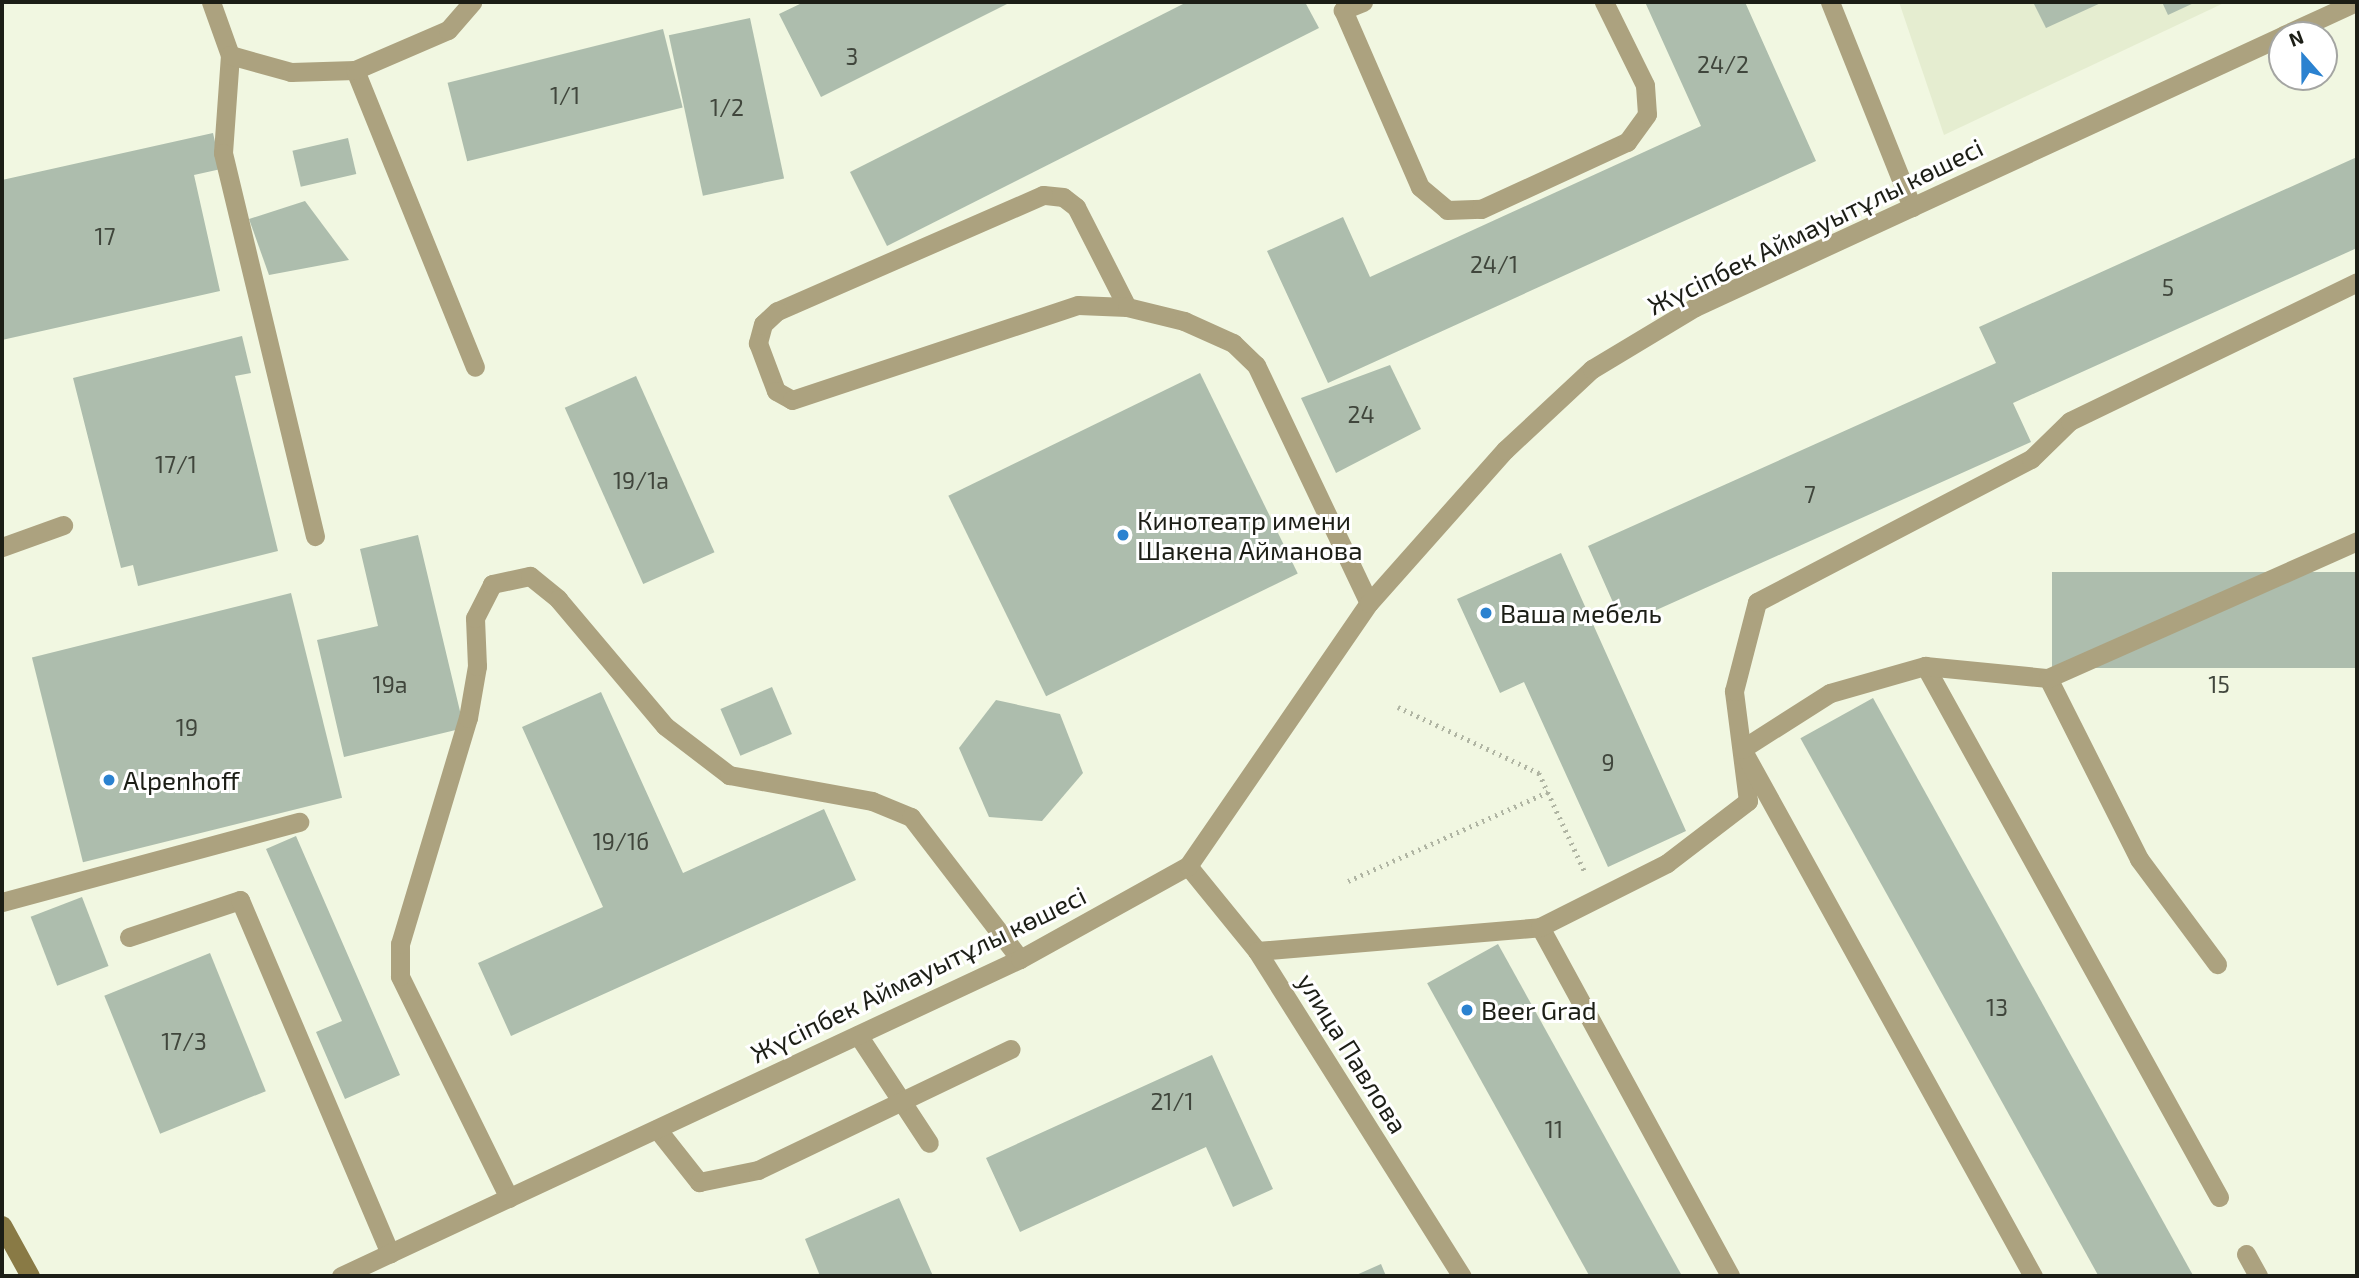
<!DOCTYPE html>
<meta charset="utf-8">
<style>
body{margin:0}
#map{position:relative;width:2359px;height:1278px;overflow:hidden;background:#f1f7e1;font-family:"Exo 2",sans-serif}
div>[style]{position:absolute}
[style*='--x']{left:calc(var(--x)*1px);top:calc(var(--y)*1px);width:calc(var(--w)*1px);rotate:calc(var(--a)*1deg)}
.built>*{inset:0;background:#e5edd0}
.building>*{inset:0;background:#adbdad;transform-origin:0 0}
.path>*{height:4.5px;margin-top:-2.25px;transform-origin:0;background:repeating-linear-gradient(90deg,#b0b5a3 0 2px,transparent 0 7px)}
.service>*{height:19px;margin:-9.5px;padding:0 9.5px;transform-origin:9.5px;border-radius:9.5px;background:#aca27f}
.minor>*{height:19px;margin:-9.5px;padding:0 9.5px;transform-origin:9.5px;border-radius:9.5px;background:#aca27f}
.tertiary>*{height:19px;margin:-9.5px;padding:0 9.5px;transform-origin:9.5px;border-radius:9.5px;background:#aca27f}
.secondary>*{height:19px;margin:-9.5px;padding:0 9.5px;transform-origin:9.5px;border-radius:9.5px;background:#897a45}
.dots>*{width:19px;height:19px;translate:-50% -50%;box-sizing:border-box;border:4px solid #fff;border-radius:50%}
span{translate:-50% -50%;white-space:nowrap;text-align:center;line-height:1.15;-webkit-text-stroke:6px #fff;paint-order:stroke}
.number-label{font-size:23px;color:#40463c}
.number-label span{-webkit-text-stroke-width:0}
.street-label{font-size:26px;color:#1c1e16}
.poi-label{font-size:26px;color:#1c1e16}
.left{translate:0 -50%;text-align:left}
.frame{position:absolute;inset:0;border:4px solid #1c1e16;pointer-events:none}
.north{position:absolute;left:2268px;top:21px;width:70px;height:70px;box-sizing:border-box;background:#fff;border:2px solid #a4a5a2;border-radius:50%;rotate:339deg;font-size:19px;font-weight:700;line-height:28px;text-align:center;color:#1c1e16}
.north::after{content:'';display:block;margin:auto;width:24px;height:32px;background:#2b82d0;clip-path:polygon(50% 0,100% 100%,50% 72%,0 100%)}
</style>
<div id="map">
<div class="built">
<div style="clip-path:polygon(1899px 2px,2226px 2px,1944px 135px)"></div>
</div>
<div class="building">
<div style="clip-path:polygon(804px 2px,841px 3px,1011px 2px,821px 97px,779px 14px)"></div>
<div style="clip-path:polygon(1187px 2px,1305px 2px,1319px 28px,887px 246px,850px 172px)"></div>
<div style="clip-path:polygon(1645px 2px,1745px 2px,1816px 161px,1328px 383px,1267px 251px,1343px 217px,1370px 277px,1701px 126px)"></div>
<div style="clip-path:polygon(2033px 2px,2103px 2px,2046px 28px)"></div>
<div style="clip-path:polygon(2162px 2px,2196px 2px,2168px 15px)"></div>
<div style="left:750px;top:18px;width:164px;height:83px;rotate:78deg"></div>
<div style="left:663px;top:29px;width:81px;height:222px;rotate:76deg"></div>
<div style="clip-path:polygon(213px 133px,221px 169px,194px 175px,220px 291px,2px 340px,2px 180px)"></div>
<div style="left:348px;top:138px;width:37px;height:57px;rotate:77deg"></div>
<div style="clip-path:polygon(2357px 157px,2357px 248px,2013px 403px,2031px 442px,1623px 625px,1588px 546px,1996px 363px,1979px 327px)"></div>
<div style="clip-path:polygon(305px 201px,349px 260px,269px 275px,249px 219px)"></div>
<div style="clip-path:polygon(242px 336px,251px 373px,235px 376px,278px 551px,138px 586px,133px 565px,121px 568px,73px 378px)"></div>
<div style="clip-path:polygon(1390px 365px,1421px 429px,1336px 473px,1301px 398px)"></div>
<div style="left:1200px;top:373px;width:223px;height:280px;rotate:64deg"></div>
<div style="left:636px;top:376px;width:193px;height:78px;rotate:66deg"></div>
<div style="clip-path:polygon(418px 535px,464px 728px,344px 757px,317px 640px,378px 626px,360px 549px)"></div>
<div style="clip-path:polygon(1561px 553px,1686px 831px,1608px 867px,1524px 682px,1500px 693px,1457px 599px)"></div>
<div style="left:2357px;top:572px;width:96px;height:305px;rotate:90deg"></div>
<div style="left:291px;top:593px;width:211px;height:267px;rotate:76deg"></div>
<div style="left:772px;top:687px;width:51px;height:56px;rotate:67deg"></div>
<div style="clip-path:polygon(601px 692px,683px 873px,824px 809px,856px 880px,511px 1036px,478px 963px,603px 907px,522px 727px)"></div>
<div style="left:1873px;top:698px;width:661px;height:83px;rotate:61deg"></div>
<div style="clip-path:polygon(996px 700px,1060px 714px,1083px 773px,1042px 821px,989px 817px,959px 748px)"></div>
<div style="clip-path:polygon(296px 836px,400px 1075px,345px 1099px,316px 1032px,342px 1021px,266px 849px)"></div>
<div style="left:82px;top:897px;width:74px;height:55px;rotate:69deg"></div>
<div style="left:1498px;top:944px;width:380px;height:81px;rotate:61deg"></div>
<div style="left:210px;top:953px;width:149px;height:114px;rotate:68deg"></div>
<div style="clip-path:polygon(1212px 1055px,1273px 1189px,1233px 1207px,1206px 1147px,1020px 1232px,986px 1158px)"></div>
<div style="clip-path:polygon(899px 1198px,933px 1276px,820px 1276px,805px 1239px)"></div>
<div style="clip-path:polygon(1381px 1264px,1386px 1276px,1354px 1276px)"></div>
</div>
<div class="path">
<div style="--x:1398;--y:707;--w:156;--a:25.1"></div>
<div style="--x:1539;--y:773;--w:109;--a:65.1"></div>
<div style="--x:1348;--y:881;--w:219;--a:-24"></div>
</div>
<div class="service">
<div style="--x:211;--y:2;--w:56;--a:70.3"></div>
<div style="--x:230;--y:55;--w:98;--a:94.1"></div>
<div style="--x:223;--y:153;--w:394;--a:76.5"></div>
<div style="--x:1363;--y:2;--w:22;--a:158"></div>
<div style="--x:1343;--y:10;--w:193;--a:66.5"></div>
<div style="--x:1420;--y:187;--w:35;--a:40"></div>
<div style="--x:1447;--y:210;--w:34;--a:-2"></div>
<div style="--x:1481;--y:209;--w:161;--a:-24.7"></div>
<div style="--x:1627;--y:142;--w:34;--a:-54"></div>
<div style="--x:1647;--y:114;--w:29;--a:-94"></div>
<div style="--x:1645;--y:85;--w:93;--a:-116.3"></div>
<div style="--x:230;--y:55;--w:63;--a:15.6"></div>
<div style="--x:291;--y:72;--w:64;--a:-1.8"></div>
<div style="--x:355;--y:70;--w:320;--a:68"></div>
<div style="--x:355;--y:70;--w:101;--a:-23.3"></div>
<div style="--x:448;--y:30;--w:37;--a:-49"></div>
<div style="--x:1127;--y:307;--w:112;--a:-117"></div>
<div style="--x:1076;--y:207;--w:16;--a:-142"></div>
<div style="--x:1063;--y:197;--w:20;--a:-174"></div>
<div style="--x:1043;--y:195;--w:290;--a:156.4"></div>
<div style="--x:777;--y:311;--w:19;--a:137"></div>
<div style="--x:763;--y:324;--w:20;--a:105"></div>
<div style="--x:758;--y:343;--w:51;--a:69.4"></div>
<div style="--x:776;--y:391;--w:18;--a:29"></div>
<div style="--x:792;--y:400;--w:301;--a:-18.4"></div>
<div style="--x:1078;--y:305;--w:49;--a:2.3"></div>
<div style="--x:1127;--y:307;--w:59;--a:13.8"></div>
<div style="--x:1184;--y:321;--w:54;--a:24.2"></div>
<div style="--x:1233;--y:343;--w:32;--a:44"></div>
<div style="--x:1256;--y:365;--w:263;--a:64.6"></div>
<div style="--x:2;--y:547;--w:65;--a:-19.8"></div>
<div style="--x:1925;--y:666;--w:607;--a:61.03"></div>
<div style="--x:2048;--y:678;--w:203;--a:63.3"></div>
<div style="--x:2139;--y:859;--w:131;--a:53.4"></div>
<div style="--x:2;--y:902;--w:308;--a:-15.1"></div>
<div style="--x:1540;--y:927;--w:397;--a:61.4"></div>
<div style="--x:129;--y:937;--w:117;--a:-18.4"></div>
<div style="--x:240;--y:900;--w:384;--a:67"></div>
<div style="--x:1257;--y:951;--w:284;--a:-4.8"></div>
<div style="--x:1540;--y:927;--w:142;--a:-26.7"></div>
<div style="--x:1667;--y:863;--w:102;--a:-37.4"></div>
<div style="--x:1748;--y:801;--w:111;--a:-97.3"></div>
<div style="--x:1734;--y:691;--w:92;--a:-75.5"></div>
<div style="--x:1757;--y:602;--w:309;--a:-27.6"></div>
<div style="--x:2031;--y:459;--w:54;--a:-44.3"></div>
<div style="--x:2070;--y:421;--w:319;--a:-25.8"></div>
<div style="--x:858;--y:1035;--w:129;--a:56.7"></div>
<div style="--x:657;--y:1129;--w:68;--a:51.6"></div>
<div style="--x:699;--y:1182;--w:60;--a:-11.5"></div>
<div style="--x:758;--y:1170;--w:280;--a:-25.6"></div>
<div style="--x:509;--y:1198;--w:247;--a:-116.2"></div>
<div style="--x:400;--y:976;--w:32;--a:-90"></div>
<div style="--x:400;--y:944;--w:236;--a:-73.3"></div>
<div style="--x:468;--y:718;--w:53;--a:-80.2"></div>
<div style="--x:477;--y:666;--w:48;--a:-92.4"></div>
<div style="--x:475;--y:618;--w:38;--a:-63"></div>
<div style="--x:492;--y:584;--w:39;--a:-12"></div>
<div style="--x:530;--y:576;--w:36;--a:39"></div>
<div style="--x:558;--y:599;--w:166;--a:49.9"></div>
<div style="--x:665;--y:726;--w:81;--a:37.4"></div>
<div style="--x:729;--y:775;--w:145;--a:10.3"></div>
<div style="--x:872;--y:801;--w:42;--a:22.3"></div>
<div style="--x:911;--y:817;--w:179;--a:52.5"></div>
<div style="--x:2246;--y:1254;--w:25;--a:61"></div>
<div style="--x:2033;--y:1276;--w:602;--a:-118.91"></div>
<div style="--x:1742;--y:749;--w:104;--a:-32.5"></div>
<div style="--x:1830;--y:693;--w:99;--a:-15.9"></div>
<div style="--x:1925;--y:666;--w:124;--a:5.6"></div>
<div style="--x:2048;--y:678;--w:338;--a:-23.9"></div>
</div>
<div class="minor">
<div style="--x:1830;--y:2;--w:221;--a:68.2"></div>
</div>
<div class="tertiary">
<div style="--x:2284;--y:35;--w:79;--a:-24.6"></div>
<div style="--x:1188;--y:866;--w:109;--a:50.9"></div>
<div style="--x:1257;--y:951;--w:384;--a:57.8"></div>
<div style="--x:341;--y:1276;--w:749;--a:-25.03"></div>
<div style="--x:1020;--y:959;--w:192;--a:-29"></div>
<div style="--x:1188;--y:866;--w:319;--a:-55.5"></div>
<div style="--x:1369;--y:603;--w:205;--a:-48.4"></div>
<div style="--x:1505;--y:450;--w:119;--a:-43"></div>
<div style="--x:1592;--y:369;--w:120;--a:-31"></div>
<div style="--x:1695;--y:307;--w:647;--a:-24.78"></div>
</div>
<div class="secondary">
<div style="--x:2;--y:1225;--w:58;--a:61.2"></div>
</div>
<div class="dots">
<div style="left:1123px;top:535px;background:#2b82d0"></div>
<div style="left:1486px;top:613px;background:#2b82d0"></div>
<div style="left:109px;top:780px;background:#2b82d0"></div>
<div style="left:1467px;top:1010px;background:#2b82d0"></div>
</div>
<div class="number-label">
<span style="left:852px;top:56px">3</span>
<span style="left:1723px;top:64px">24/2</span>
<span style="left:565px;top:95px">1/1</span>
<span style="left:727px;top:107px">1/2</span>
<span style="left:105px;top:236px">17</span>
<span style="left:1494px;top:264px">24/1</span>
<span style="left:2168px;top:287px">5</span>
<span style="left:1361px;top:414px">24</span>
<span style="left:176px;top:464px">17/1</span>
<span style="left:641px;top:480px">19/1а</span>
<span style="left:1810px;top:494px">7</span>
<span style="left:390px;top:684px">19а</span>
<span style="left:2219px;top:684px">15</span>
<span style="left:187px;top:727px">19</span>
<span style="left:1608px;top:762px">9</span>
<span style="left:621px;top:841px">19/1б</span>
<span style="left:1997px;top:1007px">13</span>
<span style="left:184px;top:1041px">17/3</span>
<span style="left:1172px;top:1101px">21/1</span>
<span style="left:1554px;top:1129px">11</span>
</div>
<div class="street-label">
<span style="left:1815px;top:226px;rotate:-26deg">Жүсіпбек Аймауытұлы көшесі</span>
<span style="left:918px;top:974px;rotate:-26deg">Жүсіпбек Аймауытұлы көшесі</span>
<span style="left:1353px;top:1053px;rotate:58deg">улица Павлова</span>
</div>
<div class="poi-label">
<span class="left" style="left:1137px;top:535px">Кинотеатр имени<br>Шакена Айманова</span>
<span class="left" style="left:1500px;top:613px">Ваша мебель</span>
<span class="left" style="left:123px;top:780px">Alpenhoff</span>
<span class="left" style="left:1481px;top:1010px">Beer Grad</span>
</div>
<div class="frame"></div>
<div class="north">N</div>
</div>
